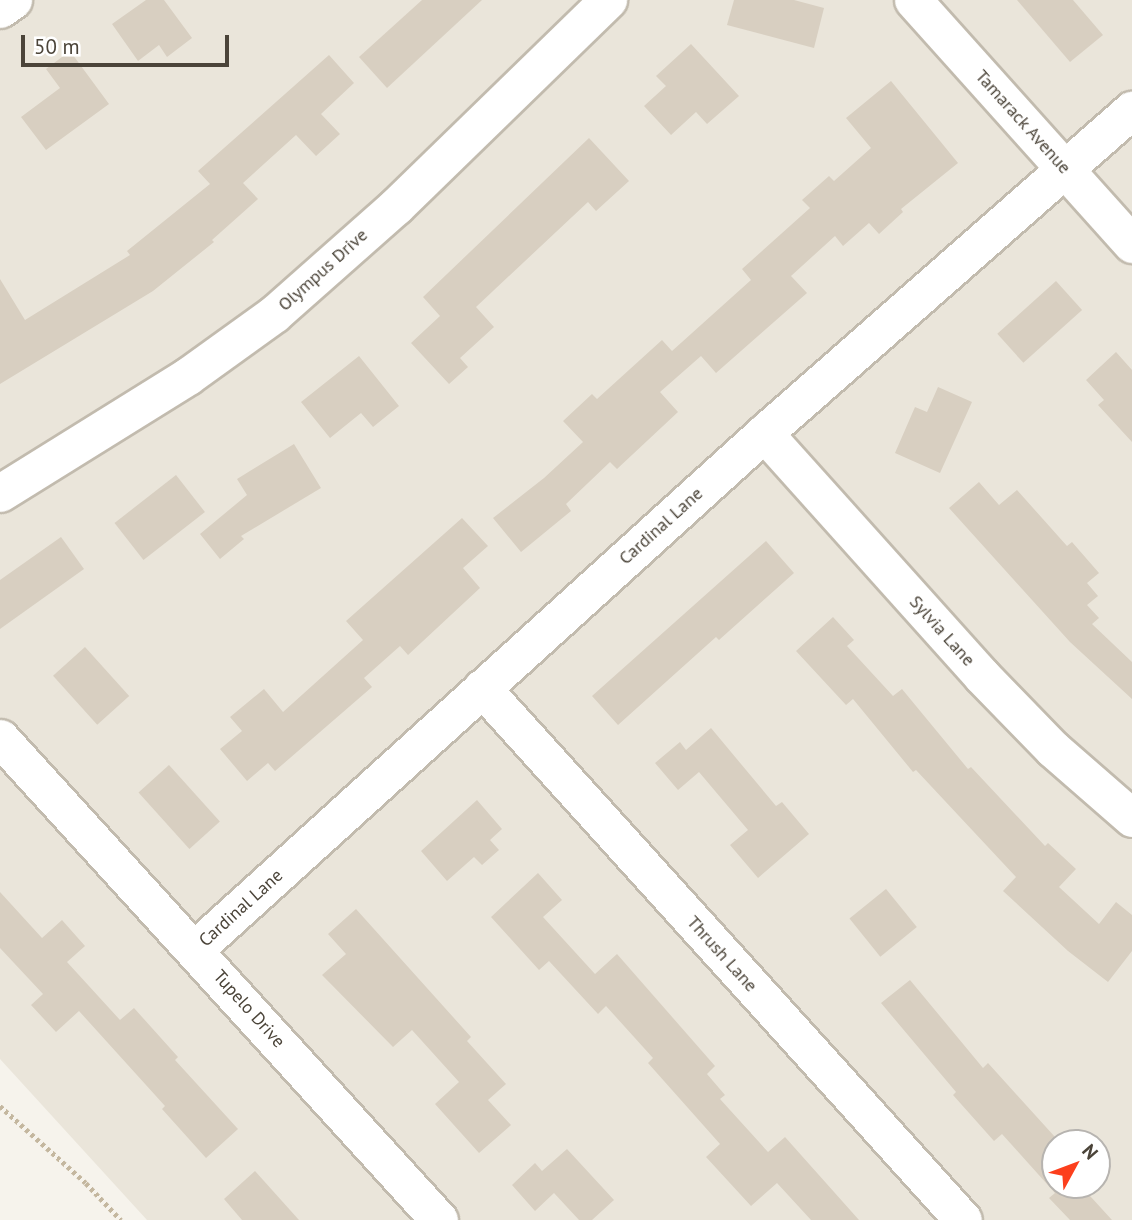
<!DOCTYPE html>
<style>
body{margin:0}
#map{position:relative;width:1132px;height:1220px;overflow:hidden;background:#f6f3ec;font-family:"PT Sans",sans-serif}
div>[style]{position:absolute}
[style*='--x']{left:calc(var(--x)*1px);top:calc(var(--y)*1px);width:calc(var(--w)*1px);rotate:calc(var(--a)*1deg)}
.residential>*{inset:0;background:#eae5da}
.building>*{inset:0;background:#d8cfc1;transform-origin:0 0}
.path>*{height:4.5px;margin-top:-2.25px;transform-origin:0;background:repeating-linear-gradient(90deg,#c4b79f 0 3.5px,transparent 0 7px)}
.roads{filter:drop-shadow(2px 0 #c2bbae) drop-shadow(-2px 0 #c2bbae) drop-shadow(0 2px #c2bbae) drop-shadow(0 -2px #c2bbae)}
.minor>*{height:37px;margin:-18.5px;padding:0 18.5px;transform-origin:18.5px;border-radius:18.5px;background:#fff}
span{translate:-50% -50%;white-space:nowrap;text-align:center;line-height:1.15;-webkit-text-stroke:5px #fff;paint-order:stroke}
.street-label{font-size:18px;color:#4b4439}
.north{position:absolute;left:1041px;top:1129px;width:70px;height:70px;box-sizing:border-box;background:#fff;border:2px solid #b7b4b0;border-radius:50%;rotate:49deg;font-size:19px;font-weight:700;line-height:28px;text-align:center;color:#4b4439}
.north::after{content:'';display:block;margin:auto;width:24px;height:32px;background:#fc3f1d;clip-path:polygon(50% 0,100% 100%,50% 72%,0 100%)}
.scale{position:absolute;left:21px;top:35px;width:208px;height:32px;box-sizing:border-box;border:4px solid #4b4439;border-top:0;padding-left:9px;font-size:21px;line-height:24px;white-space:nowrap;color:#4b4439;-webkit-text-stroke:5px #fff;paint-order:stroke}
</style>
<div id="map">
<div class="residential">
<div style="clip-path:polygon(evenodd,0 0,1132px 0,1132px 1220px,147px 1220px,0 1059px,0 0,1055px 1143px,1097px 1143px,1097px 1185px,1055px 1185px,1055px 1143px)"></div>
</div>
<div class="building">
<div style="clip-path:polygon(146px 0,164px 0,192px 38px,167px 57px,159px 45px,138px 61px,112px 24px)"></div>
<div style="clip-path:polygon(422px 0,482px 0,387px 88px,359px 57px)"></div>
<div style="clip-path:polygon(734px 0,794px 0,824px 8px,814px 48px,727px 25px)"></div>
<div style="clip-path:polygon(1017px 0,1073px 0,1103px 35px,1070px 62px)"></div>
<div style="clip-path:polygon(691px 44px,739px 96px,707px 124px,696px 112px,671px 135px,644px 106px,666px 86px,656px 76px)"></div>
<div style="clip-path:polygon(70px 51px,109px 104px,46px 150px,21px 117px,60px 88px,46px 69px)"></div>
<div style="clip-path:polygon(329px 55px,354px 83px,321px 114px,340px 134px,316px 156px,296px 135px,243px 183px,258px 199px,212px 240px,214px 242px,153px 291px,0 384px,0 279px,25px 320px,130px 255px,127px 251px,210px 184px,198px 171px)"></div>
<div style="clip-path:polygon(891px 81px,958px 163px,901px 209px,903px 212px,879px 234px,869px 223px,843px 246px,835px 236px,791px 276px,807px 293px,716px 373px,701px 356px,660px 392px,678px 412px,617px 469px,610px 462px,566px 504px,571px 511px,521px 552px,493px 518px,544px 478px,583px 442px,563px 421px,592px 394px,597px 399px,662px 340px,672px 351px,751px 280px,742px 269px,810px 208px,802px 200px,829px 176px,834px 181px,871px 148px,846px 118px)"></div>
<div style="clip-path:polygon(589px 138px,629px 181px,596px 211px,588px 202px,476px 307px,494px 327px,460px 358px,468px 367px,449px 384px,411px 343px,440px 316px,423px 297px)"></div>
<div style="left:1056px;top:281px;width:39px;height:79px;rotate:48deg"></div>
<div style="clip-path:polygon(1116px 352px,1132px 370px,1132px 442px,1098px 405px,1104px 400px,1086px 380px)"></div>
<div style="clip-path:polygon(359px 356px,399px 406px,373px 427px,361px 413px,330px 438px,301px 402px)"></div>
<div style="clip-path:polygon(938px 387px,972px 402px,940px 473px,895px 453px,915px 407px,927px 412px)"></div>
<div style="clip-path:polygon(294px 444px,321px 488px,241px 536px,244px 539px,220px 559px,200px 534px,247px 495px,237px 479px)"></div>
<div style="left:176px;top:475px;width:47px;height:78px;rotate:52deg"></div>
<div style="clip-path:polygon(979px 482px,999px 505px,1017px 490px,1067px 546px,1072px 542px,1099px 573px,1087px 583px,1098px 596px,1087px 605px,1099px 618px,1092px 624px,1132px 662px,1132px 699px,1070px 642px,949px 508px)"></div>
<div style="clip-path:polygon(462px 518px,488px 546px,463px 568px,480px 588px,408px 655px,400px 646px,364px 678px,372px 687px,275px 771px,268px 763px,247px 781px,220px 749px,242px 731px,230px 717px,264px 689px,283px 712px,363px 640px,346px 621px)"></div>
<div style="clip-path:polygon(61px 537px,84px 569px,0 629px,0 580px)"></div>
<div style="clip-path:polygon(766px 541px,794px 573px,719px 640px,716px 637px,618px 725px,592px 696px)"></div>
<div style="clip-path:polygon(833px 617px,854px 640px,847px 646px,893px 696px,902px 689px,968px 769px,971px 767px,1045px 846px,1048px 843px,1076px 869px,1059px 887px,1099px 924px,1116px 902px,1132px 915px,1132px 951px,1108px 982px,1068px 951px,1003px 891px,1016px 877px,916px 770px,913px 772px,853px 699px,846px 705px,796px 651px)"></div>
<div style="left:85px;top:647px;width:66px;height:43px;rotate:48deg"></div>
<div style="clip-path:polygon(711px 728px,776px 806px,782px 802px,809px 834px,758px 878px,730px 845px,748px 830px,699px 772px,678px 790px,655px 763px,680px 742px,686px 750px)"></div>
<div style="left:169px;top:765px;width:76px;height:41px;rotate:48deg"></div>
<div style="clip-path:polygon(477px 800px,502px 829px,490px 840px,499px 850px,482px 865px,474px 857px,447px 881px,421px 851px)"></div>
<div style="clip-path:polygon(538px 873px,562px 900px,543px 917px,595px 974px,617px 954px,715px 1066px,707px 1074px,725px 1095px,720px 1099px,768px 1152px,785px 1137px,859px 1220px,811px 1220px,777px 1183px,751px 1206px,706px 1157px,720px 1144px,648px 1063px,653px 1058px,606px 1006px,598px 1014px,549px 961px,539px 970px,491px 917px)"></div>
<div style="left:886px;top:889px;width:49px;height:47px;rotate:51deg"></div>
<div style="clip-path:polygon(0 892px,42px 938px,62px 920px,85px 946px,67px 962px,120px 1020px,134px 1008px,178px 1057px,175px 1060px,238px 1129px,206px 1158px,162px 1109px,165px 1106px,79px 1011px,56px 1032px,31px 1005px,43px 994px,0 948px)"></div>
<div style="clip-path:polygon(356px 909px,471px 1037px,467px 1041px,506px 1084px,488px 1100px,511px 1125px,479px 1153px,435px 1104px,459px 1082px,412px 1030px,393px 1047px,322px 975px,346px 954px,328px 934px)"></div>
<div style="clip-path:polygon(910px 980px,983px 1068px,988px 1063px,1055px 1137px,1055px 1192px,1063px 1185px,1080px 1185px,1112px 1220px,1070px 1220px,1049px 1198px,1055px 1193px,1002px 1134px,994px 1141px,953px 1095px,956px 1092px,881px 1003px)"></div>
<div style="clip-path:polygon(567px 1149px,614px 1200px,592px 1220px,579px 1220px,554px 1193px,535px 1211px,512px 1185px,535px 1163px,542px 1171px)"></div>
<div style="clip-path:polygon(255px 1171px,299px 1220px,242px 1220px,224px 1199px)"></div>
</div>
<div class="path">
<div style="--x:0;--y:1106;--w:115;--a:41.8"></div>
<div style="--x:86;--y:1183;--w:51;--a:46.6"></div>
</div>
<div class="roads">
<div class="minor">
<div style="--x:913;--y:0;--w:328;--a:48.1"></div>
<div style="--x:0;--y:9;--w:16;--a:-35"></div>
<div style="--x:764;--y:433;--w:325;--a:48.1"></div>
<div style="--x:981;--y:675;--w:103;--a:45.8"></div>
<div style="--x:1053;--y:749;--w:105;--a:41.1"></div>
<div style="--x:0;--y:493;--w:221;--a:-31.9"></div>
<div style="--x:188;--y:376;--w:106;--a:-35.8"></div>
<div style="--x:274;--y:314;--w:163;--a:-41.5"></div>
<div style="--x:396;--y:206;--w:296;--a:-44.2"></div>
<div style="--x:482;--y:688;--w:717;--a:47.88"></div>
<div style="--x:0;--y:738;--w:652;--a:47.67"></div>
<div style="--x:195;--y:949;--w:768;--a:-42.2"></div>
<div style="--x:764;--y:433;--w:490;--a:-41.3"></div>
</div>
</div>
<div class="street-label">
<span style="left:1023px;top:122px;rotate:48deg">Tamarack Avenue</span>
<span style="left:323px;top:270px;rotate:-42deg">Olympus Drive</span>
<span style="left:661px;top:526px;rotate:-42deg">Cardinal Lane</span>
<span style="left:942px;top:631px;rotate:48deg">Sylvia Lane</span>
<span style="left:241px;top:908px;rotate:-42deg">Cardinal Lane</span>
<span style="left:722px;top:954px;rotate:48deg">Thrush Lane</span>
<span style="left:249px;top:1009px;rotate:48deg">Tupelo Drive</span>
</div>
<div class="north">N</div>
<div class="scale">50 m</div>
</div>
